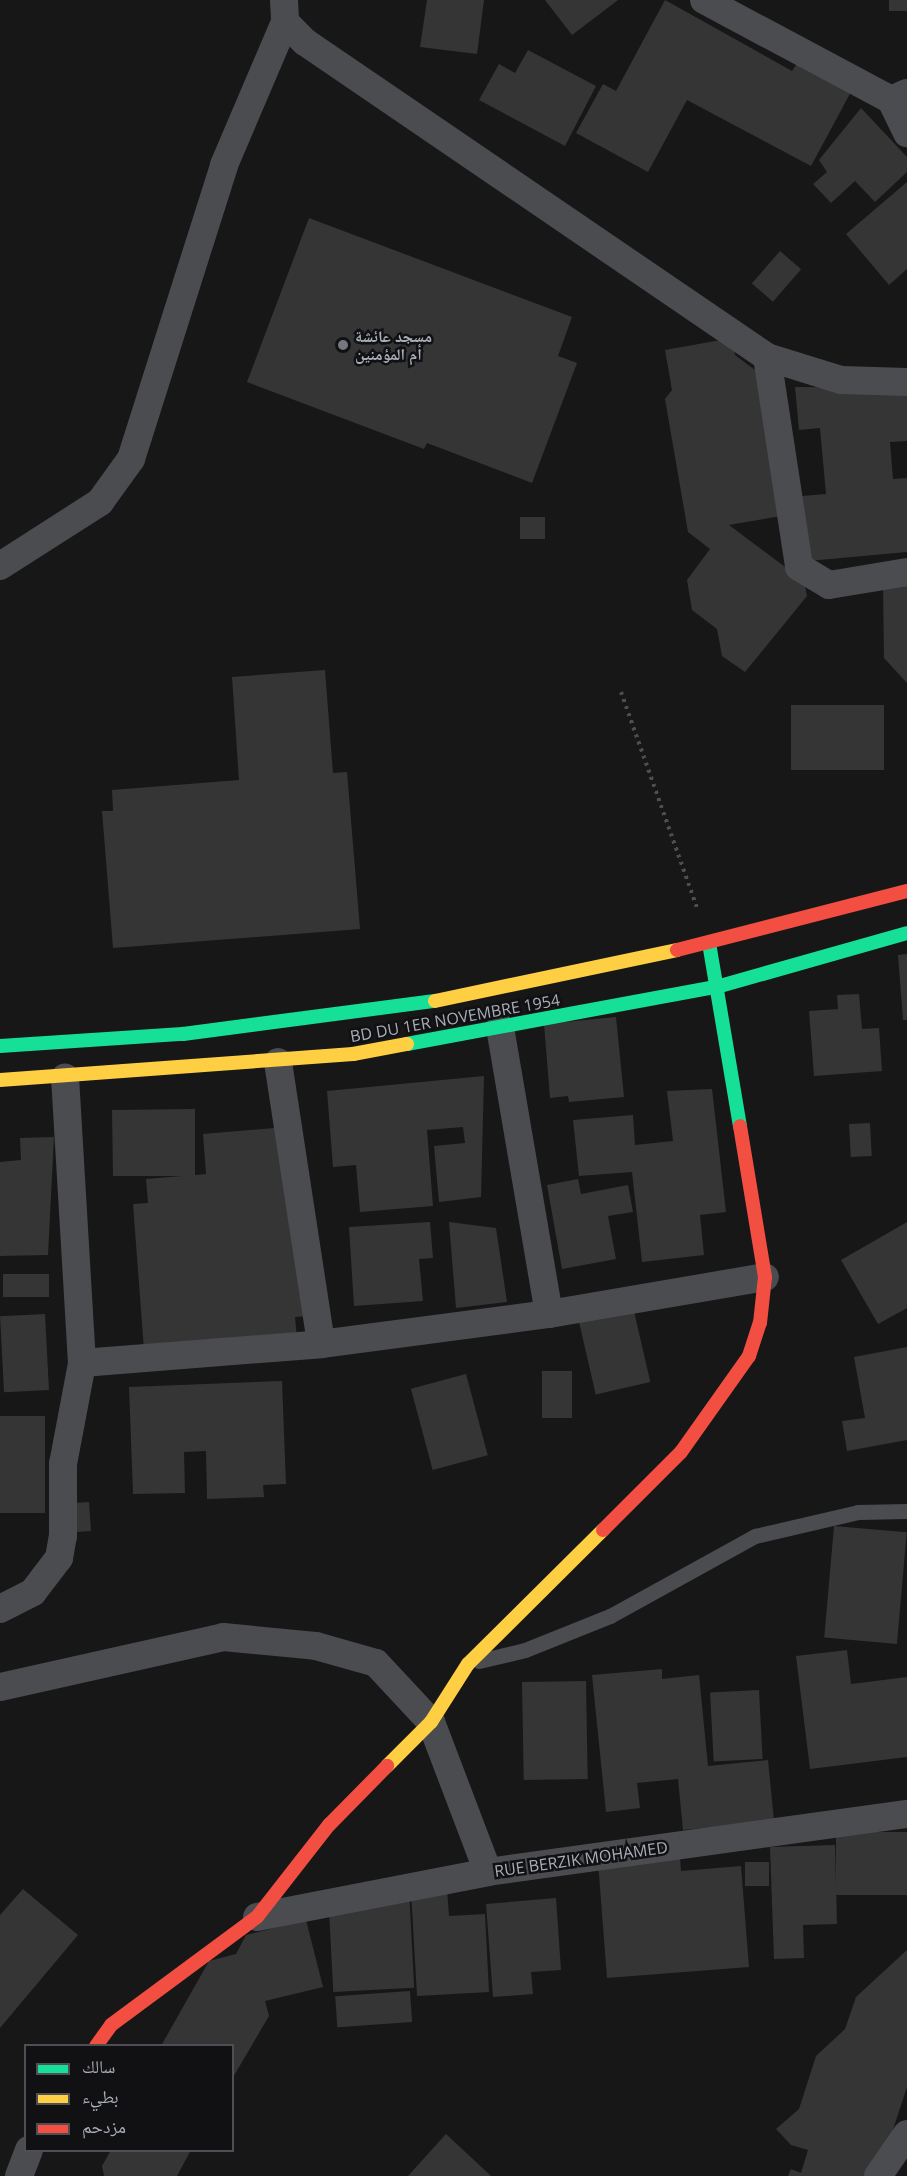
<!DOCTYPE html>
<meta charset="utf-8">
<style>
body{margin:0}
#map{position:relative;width:907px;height:2176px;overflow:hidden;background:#171717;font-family:"Open Sans","Noto Naskh Arabic",sans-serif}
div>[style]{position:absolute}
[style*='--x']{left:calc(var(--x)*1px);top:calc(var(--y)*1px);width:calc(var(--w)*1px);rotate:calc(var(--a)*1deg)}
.building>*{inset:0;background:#353536;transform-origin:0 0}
.path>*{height:4px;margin-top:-2px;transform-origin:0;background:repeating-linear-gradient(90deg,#4d4e52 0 3px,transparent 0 7.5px)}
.lane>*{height:15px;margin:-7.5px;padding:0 7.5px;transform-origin:7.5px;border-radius:7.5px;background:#4b4c50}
.street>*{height:28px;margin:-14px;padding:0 14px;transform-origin:14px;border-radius:14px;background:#4b4c50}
.fast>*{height:14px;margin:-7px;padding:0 7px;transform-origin:7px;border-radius:7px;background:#16e098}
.slow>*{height:14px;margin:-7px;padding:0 7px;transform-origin:7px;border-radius:7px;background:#ffcf43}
.jam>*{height:14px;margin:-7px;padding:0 7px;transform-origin:7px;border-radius:7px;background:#f24e42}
.dots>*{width:16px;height:16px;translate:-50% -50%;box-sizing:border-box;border:3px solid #111113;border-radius:50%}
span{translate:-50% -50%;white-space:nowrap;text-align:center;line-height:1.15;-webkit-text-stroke:5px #111113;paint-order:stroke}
.poi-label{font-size:16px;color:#a8adb8;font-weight:700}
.left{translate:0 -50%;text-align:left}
.street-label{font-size:16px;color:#a8adb8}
.legend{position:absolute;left:24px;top:2044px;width:210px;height:108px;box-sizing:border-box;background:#111113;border:2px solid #4d4f55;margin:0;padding:8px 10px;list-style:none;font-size:18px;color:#a8adb8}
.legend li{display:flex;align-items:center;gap:12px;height:30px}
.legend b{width:30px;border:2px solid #4d4f55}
</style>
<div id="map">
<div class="building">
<div style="clip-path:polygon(427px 0,484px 0,477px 54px,420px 47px)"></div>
<div style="clip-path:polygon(545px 0,618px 0,572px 35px)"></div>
<div style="clip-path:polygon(665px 0,792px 71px,798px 62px,852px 90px,811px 166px,687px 100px,648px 172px,576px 133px,603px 84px,616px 91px)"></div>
<div style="left:889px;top:0;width:18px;height:11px"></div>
<div style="clip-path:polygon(528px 50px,596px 86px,565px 146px,479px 100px,499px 64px,515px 73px)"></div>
<div style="clip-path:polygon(861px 108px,907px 157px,907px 172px,875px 202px,855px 181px,831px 203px,813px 184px,827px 172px,819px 160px)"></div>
<div style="clip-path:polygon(907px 182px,907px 269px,889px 285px,846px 234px)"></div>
<div style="clip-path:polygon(309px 218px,572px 317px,558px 356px,577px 363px,532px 483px,427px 443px,424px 449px,247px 382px)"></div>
<div style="left:780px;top:251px;width:28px;height:43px;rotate:41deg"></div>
<div style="clip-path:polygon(732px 338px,735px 355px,755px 370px,781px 516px,729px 525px,804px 581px,807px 596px,745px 672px,722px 656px,717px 629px,692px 610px,687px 580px,710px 549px,688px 532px,665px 399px,672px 390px,665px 350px)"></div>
<div style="clip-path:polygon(795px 387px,907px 388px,907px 441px,890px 442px,893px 479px,907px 478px,907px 552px,808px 561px,802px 496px,826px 494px,820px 428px,799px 430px)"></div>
<div style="left:545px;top:517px;width:22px;height:25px;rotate:90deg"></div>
<div style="clip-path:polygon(883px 586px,907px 586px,907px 683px,884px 658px)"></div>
<div style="clip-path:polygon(325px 670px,333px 773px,347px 772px,360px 929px,113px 948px,102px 811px,113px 811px,112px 790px,239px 780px,232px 677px)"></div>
<div style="left:791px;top:705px;width:93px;height:65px"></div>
<div style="clip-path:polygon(907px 954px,907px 1020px,903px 1020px,898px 955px)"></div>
<div style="clip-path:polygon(859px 994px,862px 1029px,879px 1028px,882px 1071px,814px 1076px,809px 1011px,838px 1009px,837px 995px)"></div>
<div style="clip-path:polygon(616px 1017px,624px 1097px,569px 1102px,568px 1096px,550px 1098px,544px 1024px)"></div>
<div style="clip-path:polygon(484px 1076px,481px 1197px,439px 1202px,434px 1146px,465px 1143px,463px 1127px,427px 1130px,433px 1206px,360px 1212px,356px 1165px,333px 1167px,327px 1091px)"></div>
<div style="clip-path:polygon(712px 1089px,726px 1212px,700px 1215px,704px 1255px,642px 1262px,632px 1172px,579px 1176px,573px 1120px,633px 1115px,635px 1145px,673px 1141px,667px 1091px)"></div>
<div style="clip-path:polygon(195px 1109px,195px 1175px,206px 1174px,203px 1134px,275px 1128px,309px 1316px,295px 1317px,297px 1338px,144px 1350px,133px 1204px,148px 1203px,146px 1179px,182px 1176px,113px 1176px,112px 1110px)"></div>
<div style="left:870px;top:1123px;width:33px;height:21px;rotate:87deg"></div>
<div style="clip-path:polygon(54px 1137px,48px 1255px,0 1256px,0 1162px,21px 1160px,20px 1138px)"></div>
<div style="clip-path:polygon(578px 1179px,581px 1194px,628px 1185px,633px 1212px,608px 1216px,616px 1259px,562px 1269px,547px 1185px)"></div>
<div style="clip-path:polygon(430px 1222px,433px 1258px,419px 1259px,423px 1301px,354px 1306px,349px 1227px)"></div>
<div style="clip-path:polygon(449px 1222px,496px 1228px,507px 1302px,456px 1308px)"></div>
<div style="clip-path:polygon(907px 1222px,907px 1308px,878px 1324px,841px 1260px)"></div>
<div style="left:3px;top:1274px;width:46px;height:23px"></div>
<div style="left:633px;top:1307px;width:77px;height:56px;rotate:77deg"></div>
<div style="left:45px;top:1314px;width:76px;height:45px;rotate:87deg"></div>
<div style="clip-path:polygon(907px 1347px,907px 1440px,847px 1451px,842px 1421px,865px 1418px,854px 1357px)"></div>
<div style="left:542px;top:1371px;width:30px;height:47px"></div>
<div style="left:466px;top:1374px;width:84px;height:57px;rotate:75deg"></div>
<div style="clip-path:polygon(282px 1381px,286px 1484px,263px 1485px,264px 1497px,207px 1499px,206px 1451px,184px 1452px,185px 1493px,133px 1494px,129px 1387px)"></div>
<div style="left:0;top:1416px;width:45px;height:97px"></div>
<div style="left:89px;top:1502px;width:29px;height:37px;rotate:86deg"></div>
<div style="left:834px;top:1526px;width:73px;height:112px;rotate:5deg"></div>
<div style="clip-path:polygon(847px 1650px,851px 1684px,907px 1677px,907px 1757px,810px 1769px,796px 1656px)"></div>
<div style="clip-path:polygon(662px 1669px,662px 1679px,699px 1675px,708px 1766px,768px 1760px,774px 1821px,683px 1830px,678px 1779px,637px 1783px,640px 1808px,606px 1812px,592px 1675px)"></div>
<div style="left:586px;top:1681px;width:98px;height:64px;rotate:89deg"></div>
<div style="left:759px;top:1690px;width:69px;height:49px;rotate:87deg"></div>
<div style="left:907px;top:1832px;width:63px;height:71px;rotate:90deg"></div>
<div style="clip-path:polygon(679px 1842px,681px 1871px,741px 1866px,749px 1967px,607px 1978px,597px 1849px)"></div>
<div style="clip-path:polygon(835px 1845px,837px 1924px,803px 1925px,804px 1958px,774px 1959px,770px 1847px)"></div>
<div style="left:745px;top:1862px;width:24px;height:24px"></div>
<div style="clip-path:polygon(23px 1889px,78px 1935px,0 2028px,0 1915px)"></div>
<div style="left:409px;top:1889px;width:99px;height:81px;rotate:87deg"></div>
<div style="clip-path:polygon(447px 1889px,449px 1916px,485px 1914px,489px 1992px,417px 1996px,411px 1891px)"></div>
<div style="clip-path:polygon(556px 1898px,561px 1970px,531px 1972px,533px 1994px,493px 1997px,486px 1904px)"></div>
<div style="clip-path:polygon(306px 1920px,323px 1987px,265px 2001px,269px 2016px,232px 2079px,232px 2046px,161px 2046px,209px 1961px,236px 1954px,246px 1935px)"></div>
<div style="clip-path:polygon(907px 1950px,907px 2087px,883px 2160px,865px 2176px,788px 2176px,791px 2169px,801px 2173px,808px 2150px,791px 2145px,776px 2129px,799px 2109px,816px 2056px,845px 2029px,856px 1997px)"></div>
<div style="left:410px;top:1991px;width:31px;height:75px;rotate:86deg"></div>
<div style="clip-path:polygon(446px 2134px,491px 2176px,408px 2176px)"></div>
<div style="clip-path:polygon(111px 2150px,191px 2150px,177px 2176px,104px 2176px,102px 2166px)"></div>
</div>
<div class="path">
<div style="--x:621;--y:692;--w:232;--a:70.6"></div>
</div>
<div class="lane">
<div style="--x:479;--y:1661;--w:47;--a:-13.4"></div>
<div style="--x:525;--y:1650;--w:92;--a:-21.8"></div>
<div style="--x:610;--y:1616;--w:166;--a:-28.9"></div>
<div style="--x:755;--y:1536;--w:106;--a:-13.1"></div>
<div style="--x:858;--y:1512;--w:49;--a:-1.2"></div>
</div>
<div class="street">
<div style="--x:284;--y:0;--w:22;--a:87"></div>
<div style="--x:285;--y:22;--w:28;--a:45"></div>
<div style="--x:305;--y:42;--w:559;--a:34.29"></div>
<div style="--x:767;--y:357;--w:77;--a:17.3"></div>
<div style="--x:841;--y:380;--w:66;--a:1.7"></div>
<div style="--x:704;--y:0;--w:212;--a:28.1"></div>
<div style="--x:891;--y:100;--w:17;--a:-24"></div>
<div style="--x:891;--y:100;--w:37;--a:64"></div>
<div style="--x:767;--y:357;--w:212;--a:81.3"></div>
<div style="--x:799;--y:567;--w:35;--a:31"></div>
<div style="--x:829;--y:585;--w:79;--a:-9.5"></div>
<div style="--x:0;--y:566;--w:119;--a:-32.6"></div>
<div style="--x:100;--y:502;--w:53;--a:-54.2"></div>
<div style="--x:131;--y:459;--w:308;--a:-72.4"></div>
<div style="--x:224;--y:165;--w:155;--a:-66.9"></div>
<div style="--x:278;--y:1062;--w:285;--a:81.3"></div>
<div style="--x:549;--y:1314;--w:219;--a:-9.7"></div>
<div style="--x:82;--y:1363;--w:240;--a:-4.5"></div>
<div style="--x:321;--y:1344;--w:230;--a:-7.5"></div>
<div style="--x:549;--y:1314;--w:291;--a:-99.7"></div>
<div style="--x:0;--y:1609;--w:37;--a:-27"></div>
<div style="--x:33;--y:1592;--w:43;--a:-52.6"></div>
<div style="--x:59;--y:1558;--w:22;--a:-80"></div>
<div style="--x:63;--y:1536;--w:72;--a:-90"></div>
<div style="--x:63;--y:1464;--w:103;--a:-79.3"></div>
<div style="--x:82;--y:1363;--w:286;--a:-93.4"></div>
<div style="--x:0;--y:1687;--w:229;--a:-12.6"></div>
<div style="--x:223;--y:1637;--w:93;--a:5.5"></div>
<div style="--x:316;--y:1646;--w:62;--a:15.8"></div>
<div style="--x:376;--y:1663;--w:81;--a:47"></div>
<div style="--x:431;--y:1722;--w:160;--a:69.2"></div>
<div style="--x:257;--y:1917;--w:235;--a:-11"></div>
<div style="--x:488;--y:1872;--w:423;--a:-7.9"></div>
<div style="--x:19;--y:2176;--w:28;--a:-69"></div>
<div style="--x:878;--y:2176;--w:51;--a:-55.4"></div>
</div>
<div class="fast">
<div style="--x:709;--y:943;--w:186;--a:80.4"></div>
<div style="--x:407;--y:1044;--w:318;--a:-10.5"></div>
<div style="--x:720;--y:986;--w:194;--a:-15.8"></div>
<div style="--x:0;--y:1046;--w:183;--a:-3.8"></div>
<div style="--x:183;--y:1034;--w:254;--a:-7.5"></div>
</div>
<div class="slow">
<div style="--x:435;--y:1001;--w:247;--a:-11.9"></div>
<div style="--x:0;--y:1080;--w:354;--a:-4.2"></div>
<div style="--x:353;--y:1054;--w:55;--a:-10.5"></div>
<div style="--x:387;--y:1766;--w:62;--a:-45"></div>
<div style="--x:431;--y:1722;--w:69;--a:-57.5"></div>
<div style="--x:468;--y:1664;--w:190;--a:-44.8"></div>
</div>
<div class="jam">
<div style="--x:677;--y:950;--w:237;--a:-14.4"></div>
<div style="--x:603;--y:1530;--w:110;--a:-45"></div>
<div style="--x:681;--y:1452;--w:118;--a:-54.7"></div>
<div style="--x:749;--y:1356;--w:35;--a:-72"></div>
<div style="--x:760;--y:1323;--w:46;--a:-83.8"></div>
<div style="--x:765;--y:1277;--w:153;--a:-99.4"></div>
<div style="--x:96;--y:2046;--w:26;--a:-54"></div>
<div style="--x:111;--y:2025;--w:182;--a:-36.5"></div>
<div style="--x:257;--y:1917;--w:117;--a:-52"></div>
<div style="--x:329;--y:1825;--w:83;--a:-45.5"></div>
</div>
<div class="dots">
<div style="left:343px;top:345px;background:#757880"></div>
</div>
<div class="poi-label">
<span class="left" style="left:355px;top:345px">مسجد عائشة<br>أم المؤمنين</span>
</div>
<div class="street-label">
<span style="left:455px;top:1018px;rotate:-10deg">BD DU 1ER NOVEMBRE 1954</span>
<span style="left:581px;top:1859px;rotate:-8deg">RUE BERZIK MOHAMED</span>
</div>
<ul class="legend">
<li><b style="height:8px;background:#16e098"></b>سالك</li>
<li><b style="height:8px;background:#ffcf43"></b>بطيء</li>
<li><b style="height:8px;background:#f24e42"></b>مزدحم</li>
</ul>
</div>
